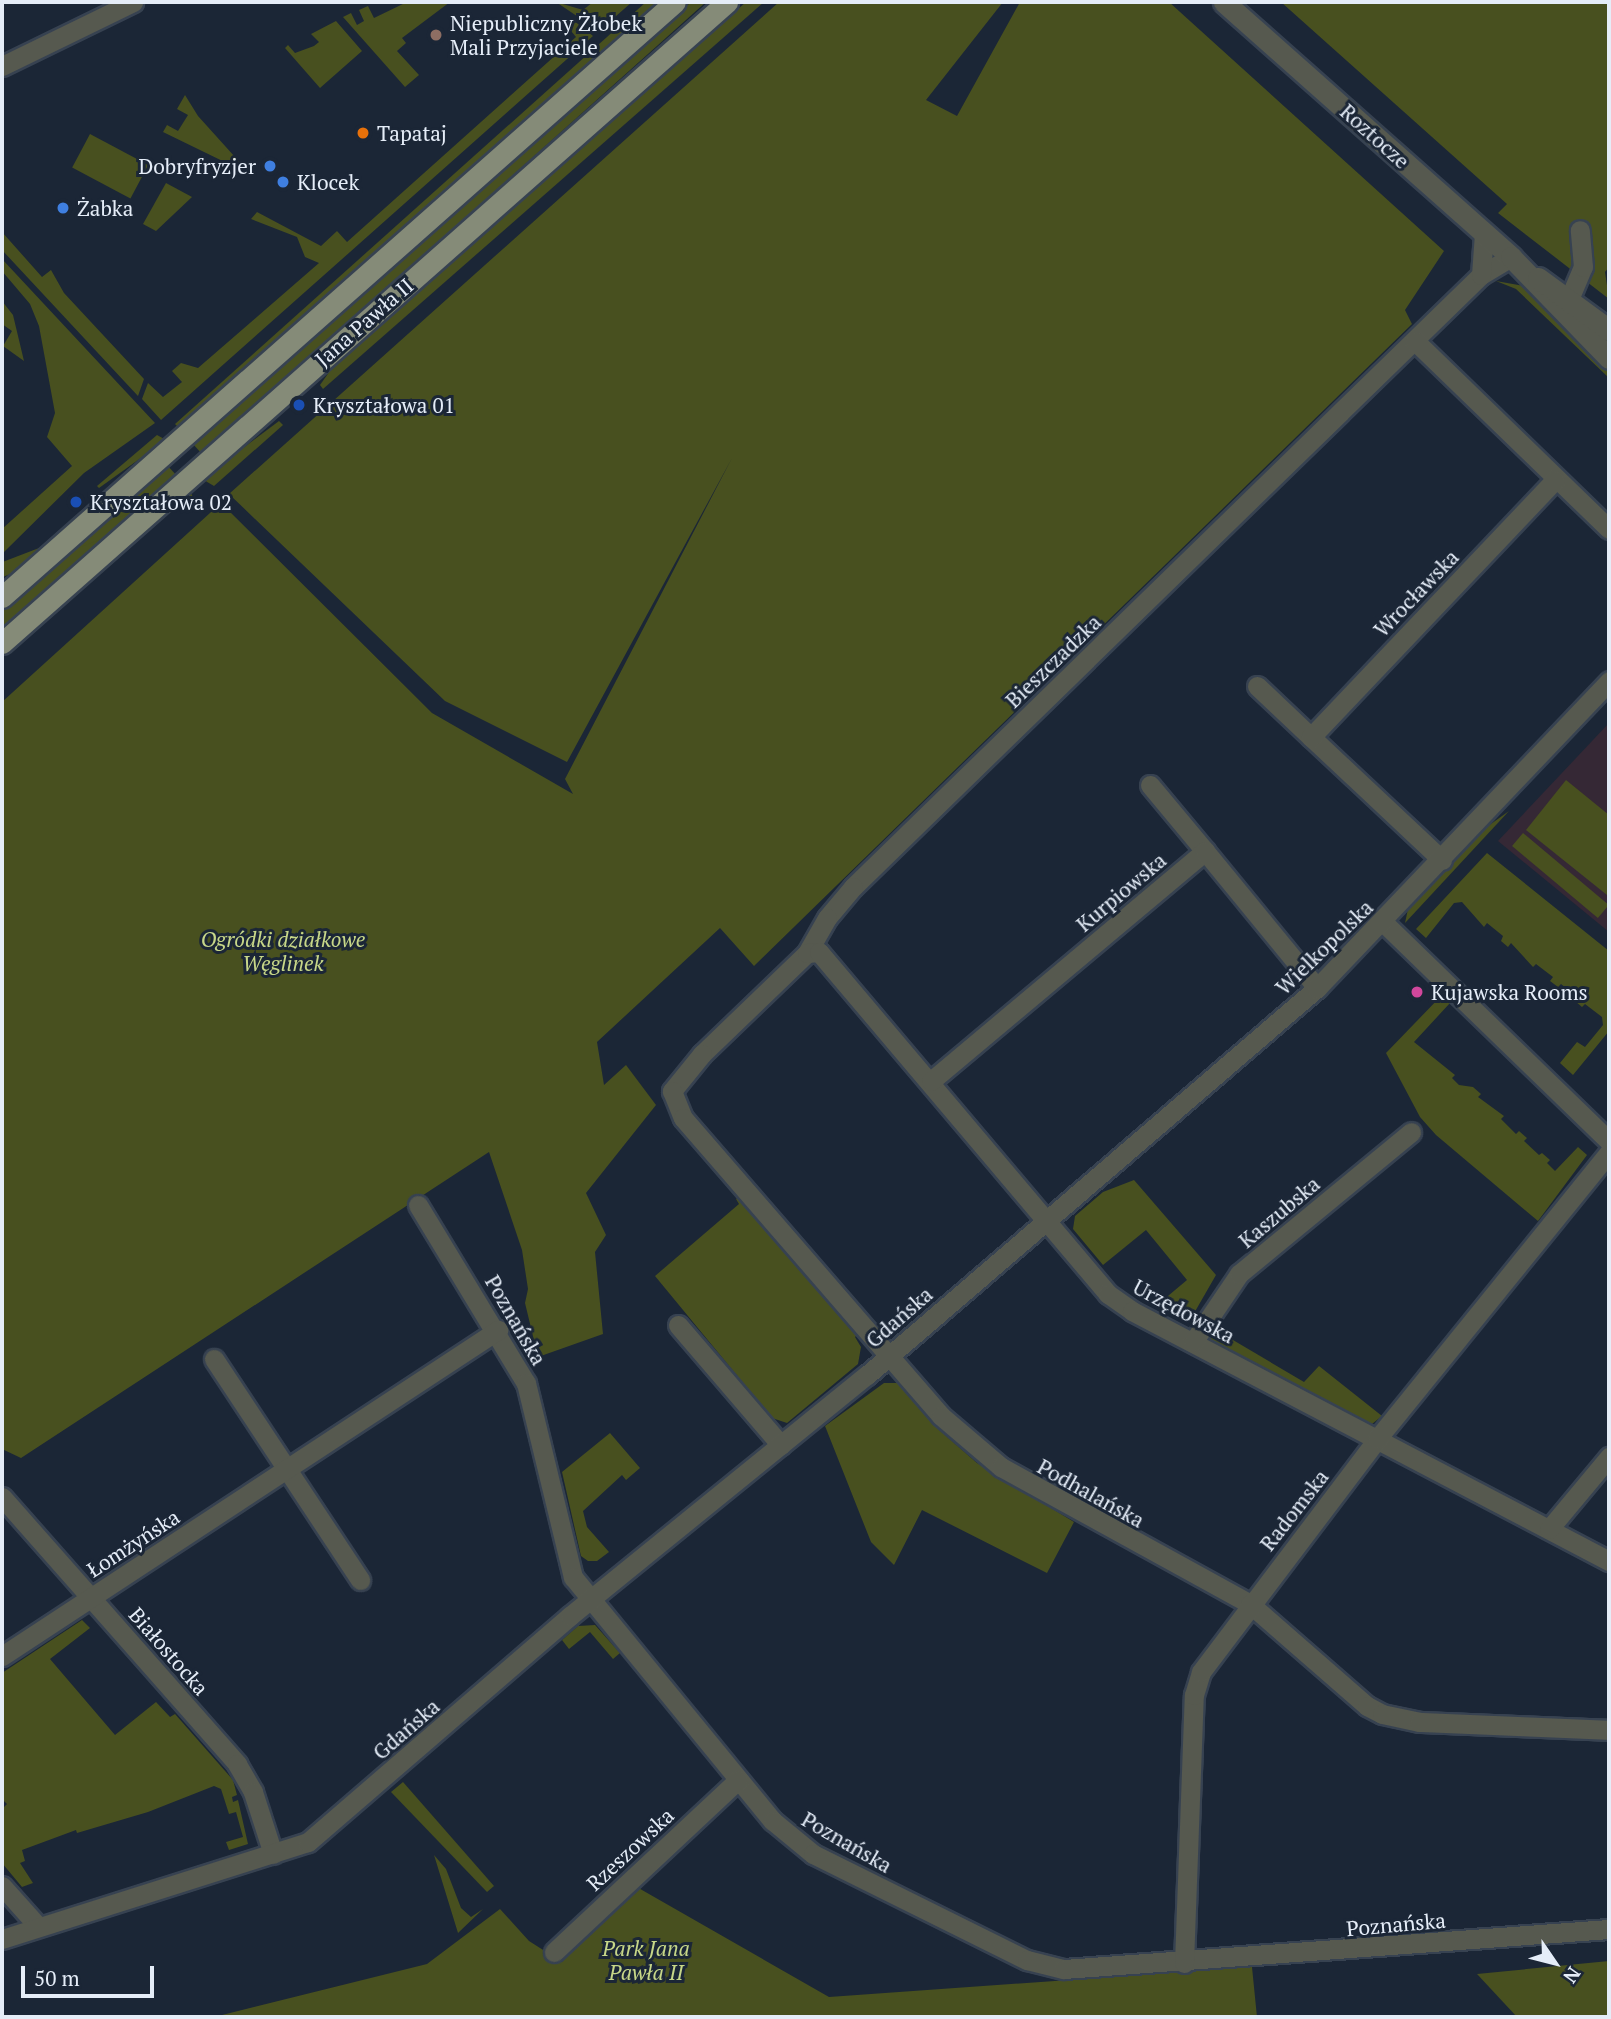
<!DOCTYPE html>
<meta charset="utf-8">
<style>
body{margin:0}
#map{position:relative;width:1611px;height:2019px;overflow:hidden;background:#1b2636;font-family:"PT Serif",serif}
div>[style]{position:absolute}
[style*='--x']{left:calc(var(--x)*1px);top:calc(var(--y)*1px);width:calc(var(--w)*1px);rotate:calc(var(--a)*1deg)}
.education>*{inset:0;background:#352835}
.green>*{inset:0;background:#48501f;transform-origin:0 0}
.roads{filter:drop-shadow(2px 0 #374251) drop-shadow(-2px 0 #374251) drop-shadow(0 2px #374251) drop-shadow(0 -2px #374251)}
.minor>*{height:19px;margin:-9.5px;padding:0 9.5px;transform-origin:9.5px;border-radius:9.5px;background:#56594f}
.tertiary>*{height:21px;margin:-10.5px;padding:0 10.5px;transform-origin:10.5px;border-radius:10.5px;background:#56594f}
.primary>*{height:21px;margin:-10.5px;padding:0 10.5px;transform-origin:10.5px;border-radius:10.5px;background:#858b78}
.dots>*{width:19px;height:19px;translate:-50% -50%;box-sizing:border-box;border:4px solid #1b2636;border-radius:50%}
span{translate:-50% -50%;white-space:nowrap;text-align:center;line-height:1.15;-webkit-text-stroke:6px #1b2636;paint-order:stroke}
.poi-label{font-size:21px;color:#e5edf8}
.left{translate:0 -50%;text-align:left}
.right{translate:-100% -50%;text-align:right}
.street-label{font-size:21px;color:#e5edf8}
.park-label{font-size:21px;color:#c7d788;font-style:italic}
.frame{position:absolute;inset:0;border:4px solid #e5edf8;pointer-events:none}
.north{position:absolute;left:1520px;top:1928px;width:70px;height:70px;-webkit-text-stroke:5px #1b2636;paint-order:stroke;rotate:125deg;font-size:19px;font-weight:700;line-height:28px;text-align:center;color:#e5edf8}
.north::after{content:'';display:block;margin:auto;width:24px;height:32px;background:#e5edf8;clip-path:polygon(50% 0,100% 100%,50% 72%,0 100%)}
.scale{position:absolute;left:21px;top:1966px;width:133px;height:32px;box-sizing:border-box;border:4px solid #e5edf8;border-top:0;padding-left:9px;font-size:21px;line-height:24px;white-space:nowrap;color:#e5edf8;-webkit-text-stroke:5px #1b2636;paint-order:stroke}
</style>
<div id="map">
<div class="education">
<div style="clip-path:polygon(1609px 723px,1609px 932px,1498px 841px)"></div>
</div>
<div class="green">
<div style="clip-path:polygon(407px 2px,450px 2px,402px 38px,406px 43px,397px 51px,419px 75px,405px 87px,343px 17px,351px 13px,357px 25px,364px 21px,359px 10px,368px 6px,374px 18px)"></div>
<div style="clip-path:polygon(556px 2px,583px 10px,593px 2px,632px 2px,599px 31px)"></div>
<div style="clip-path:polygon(646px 2px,661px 2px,179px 428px,175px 424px)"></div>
<div style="clip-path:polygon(691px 2px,706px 2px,202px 454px,192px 443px)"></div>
<div style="clip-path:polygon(746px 2px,764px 2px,323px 389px,320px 385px,341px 355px)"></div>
<div style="clip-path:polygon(779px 2px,1003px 2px,926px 100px,957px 116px,1020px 2px,1169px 2px,1444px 251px,1405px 310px,1412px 324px,754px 966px,720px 928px,597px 1042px,604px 1085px,626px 1065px,656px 1105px,586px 1193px,606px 1235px,595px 1252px,603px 1334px,538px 1357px,525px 1303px,528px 1289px,522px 1250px,489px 1152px,21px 1458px,2px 1449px,2px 702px,221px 503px,432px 713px,573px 794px,565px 779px,732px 458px,567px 762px,445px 701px,229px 494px)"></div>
<div style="clip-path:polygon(1281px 2px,1609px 2px,1609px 267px,1605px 272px,1609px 299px,1498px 213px,1507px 204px)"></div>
<div style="clip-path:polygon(573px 20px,593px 36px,161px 420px,142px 399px,148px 383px,163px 397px,182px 382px,172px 371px,181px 363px,198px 368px,319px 263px,305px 257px,297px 237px,251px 219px,257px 212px,321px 246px,337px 231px,347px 242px,576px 37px,567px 26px)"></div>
<div style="clip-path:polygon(336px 21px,362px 51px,320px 88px,285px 48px,288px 45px,295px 53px,314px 46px,319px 42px,311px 34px)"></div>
<div style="clip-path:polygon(185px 95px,198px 116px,244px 167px,241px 170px,163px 132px,167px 125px,178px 131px,188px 115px,177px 109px)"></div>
<div style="left:90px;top:134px;width:66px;height:38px;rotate:28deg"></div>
<div style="clip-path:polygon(166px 183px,192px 197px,156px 231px,143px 224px)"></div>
<div style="clip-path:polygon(2px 232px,42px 277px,51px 270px,64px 293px,144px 379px,138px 396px,2px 250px)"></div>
<div style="clip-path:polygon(2px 259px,155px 423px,84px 473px,2px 554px,2px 529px,72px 466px,47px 437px,55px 413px,39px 326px,30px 304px,2px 271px)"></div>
<div style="clip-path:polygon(1496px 281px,1524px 286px,1609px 368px,1609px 378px,1516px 289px)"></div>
<div style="clip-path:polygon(2px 301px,13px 315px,24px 361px,3px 346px,12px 331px,2px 324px)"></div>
<div style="clip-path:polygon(279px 421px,283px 425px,214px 486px,202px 479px)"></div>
<div style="clip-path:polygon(157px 435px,166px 440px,99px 488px,97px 486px)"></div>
<div style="clip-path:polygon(167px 465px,177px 476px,2px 630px,2px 612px)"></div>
<div style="left:190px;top:490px;width:14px;height:251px;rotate:69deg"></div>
<div style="clip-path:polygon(1566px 780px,1609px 815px,1607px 895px,1526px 830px)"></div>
<div style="clip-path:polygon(1509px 811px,1405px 923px,1408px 909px,1481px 831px)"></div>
<div style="left:1523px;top:833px;width:112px;height:17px;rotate:40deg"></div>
<div style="clip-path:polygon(1487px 853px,1609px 951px,1609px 1031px,1573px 1075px,1560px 1063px,1577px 1042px,1585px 1047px,1603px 1025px,1602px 1017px,1585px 1004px,1582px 1007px,1575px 1001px,1577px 997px,1561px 984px,1558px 987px,1550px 981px,1553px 977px,1536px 964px,1533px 967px,1511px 943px,1508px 947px,1501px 941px,1503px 936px,1487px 923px,1484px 927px,1462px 902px,1454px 903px,1426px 938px,1416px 929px)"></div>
<div style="clip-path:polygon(1442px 995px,1450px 1003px,1414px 1042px,1455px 1075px,1452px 1078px,1459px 1085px,1473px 1087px,1481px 1094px,1478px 1097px,1504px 1116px,1501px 1119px,1516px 1134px,1519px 1131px,1527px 1138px,1524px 1141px,1539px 1155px,1542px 1153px,1550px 1160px,1547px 1163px,1555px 1171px,1578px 1147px,1587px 1155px,1538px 1221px,1436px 1135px,1420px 1117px,1386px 1053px)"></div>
<div style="clip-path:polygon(1134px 1180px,1216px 1275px,1193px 1315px,1181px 1320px,1156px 1306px,1187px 1280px,1146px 1230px,1103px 1265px,1073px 1229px,1075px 1216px,1103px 1192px)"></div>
<div style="clip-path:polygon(741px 1195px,859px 1333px,855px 1337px,861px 1347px,858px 1364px,787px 1423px,772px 1418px,655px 1276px,739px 1204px,736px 1199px)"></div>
<div style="clip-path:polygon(1238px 1288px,1241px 1292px,1216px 1330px,1304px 1382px,1319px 1366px,1382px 1416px,1372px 1424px,1355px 1421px,1210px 1340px,1208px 1336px)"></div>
<div style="clip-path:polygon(884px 1383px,899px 1383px,937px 1428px,977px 1463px,1074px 1522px,1047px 1573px,922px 1510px,894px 1565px,871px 1542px,825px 1426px)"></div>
<div style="clip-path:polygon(610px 1433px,640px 1468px,626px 1480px,622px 1475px,583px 1511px,587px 1527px,609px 1552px,597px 1561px,588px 1561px,581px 1556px,562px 1472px)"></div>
<div style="clip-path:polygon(82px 1620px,90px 1628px,50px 1659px,115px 1735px,156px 1702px,170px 1717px,175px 1714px,233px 1780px,237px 1795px,232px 1797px,233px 1802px,238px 1800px,248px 1844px,229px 1850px,226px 1842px,243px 1837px,236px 1812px,229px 1814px,221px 1789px,214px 1786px,148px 1812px,77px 1833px,76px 1830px,22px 1850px,25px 1861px,20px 1863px,33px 1883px,22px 1887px,2px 1863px,2px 1809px,7px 1804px,2px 1799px,2px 1673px)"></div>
<div style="clip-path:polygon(595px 1625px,620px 1653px,613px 1659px,590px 1632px,569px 1649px,562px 1640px,578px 1626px)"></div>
<div style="clip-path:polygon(403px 1782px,494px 1886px,487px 1892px,391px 1792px)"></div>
<div style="clip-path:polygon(434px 1855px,446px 1869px,461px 1908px,471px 1917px,483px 1909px,458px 1933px)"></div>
<div style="clip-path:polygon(635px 1886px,829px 1997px,1252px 1967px,1257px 2017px,214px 2017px,427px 1964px,500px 1909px,529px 1941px,562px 1962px)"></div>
<div style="clip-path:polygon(1609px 1961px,1609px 2017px,1517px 2017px,1477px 1974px)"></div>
</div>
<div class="roads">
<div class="minor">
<div style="--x:2;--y:66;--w:146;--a:-26"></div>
<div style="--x:1511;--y:257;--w:35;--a:149"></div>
<div style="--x:1481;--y:275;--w:877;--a:135.74"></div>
<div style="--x:853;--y:887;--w:40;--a:130"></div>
<div style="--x:827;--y:918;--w:40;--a:119.7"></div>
<div style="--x:807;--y:953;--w:146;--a:136.1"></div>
<div style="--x:702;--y:1054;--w:48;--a:129"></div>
<div style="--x:672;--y:1091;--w:29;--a:68"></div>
<div style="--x:683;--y:1118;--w:394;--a:49.1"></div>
<div style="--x:941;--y:1416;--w:79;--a:40.4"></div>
<div style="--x:1001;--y:1467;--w:284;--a:28.8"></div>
<div style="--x:1250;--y:1604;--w:155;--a:41.1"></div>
<div style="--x:1367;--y:1706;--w:17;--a:28"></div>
<div style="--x:1382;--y:1714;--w:38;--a:12"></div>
<div style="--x:1419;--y:1722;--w:190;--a:2.4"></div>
<div style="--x:1481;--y:275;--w:42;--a:-85.9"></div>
<div style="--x:1570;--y:297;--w:33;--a:-67"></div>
<div style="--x:1583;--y:267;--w:37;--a:-95"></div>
<div style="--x:1415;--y:341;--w:270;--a:44.1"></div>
<div style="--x:1257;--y:686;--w:74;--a:43.4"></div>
<div style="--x:1150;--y:785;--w:86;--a:50.2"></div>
<div style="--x:1442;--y:860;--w:180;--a:-136.8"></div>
<div style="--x:1311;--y:737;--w:354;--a:-46.5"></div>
<div style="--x:1383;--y:922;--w:315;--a:44.1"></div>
<div style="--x:807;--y:953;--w:12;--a:-5"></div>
<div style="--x:819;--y:952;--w:448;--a:49.8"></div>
<div style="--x:1108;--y:1294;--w:29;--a:35"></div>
<div style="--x:1132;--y:1311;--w:539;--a:27.66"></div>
<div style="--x:931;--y:1081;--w:358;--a:-40"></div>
<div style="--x:1205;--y:851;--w:177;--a:50.7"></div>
<div style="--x:418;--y:1205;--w:208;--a:58.8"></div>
<div style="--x:526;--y:1383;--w:200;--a:76.4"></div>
<div style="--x:573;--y:1577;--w:315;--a:50.7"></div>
<div style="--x:773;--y:1821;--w:52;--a:39.5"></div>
<div style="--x:813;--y:1854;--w:239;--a:26.4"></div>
<div style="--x:1027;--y:1960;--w:38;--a:14"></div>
<div style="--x:1064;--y:1969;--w:546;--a:-4.2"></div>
<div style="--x:678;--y:1325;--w:158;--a:49.4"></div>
<div style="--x:1193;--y:1342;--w:82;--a:-55.9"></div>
<div style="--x:1239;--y:1274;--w:223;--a:-39.5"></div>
<div style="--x:214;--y:1359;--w:265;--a:56.5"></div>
<div style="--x:2;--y:1497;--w:356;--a:48.6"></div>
<div style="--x:237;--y:1764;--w:32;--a:60"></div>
<div style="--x:253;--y:1792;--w:65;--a:72.1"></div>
<div style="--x:1549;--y:1529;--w:94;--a:-50.2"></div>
<div style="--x:2;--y:1656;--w:594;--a:-33.32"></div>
<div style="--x:2;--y:1886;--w:51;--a:48.2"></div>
<div style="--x:2;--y:1939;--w:321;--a:-17.6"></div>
<div style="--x:308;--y:1842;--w:346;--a:-40.8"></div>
<div style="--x:570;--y:1616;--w:382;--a:-39.1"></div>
<div style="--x:867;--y:1375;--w:594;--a:-40.7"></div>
<div style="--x:1317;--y:988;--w:424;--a:-46.4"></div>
<div style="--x:554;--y:1952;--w:252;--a:-43.1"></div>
<div style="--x:1184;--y:1963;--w:268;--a:-87.9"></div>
<div style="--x:1194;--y:1695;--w:24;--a:-73"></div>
<div style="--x:1201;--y:1672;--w:292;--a:-52.9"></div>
<div style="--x:1377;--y:1439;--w:369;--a:-51"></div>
</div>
<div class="tertiary">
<div style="--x:1224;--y:2;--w:384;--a:41.6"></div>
<div style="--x:1511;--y:257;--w:141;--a:45.9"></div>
<div style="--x:1538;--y:278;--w:88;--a:36.2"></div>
</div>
<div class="primary">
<div style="--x:2;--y:597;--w:898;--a:-41.48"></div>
<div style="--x:2;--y:643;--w:968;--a:-41.48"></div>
</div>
</div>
<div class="dots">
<div style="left:436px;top:35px;background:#8d6e63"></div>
<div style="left:363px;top:133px;background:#e8710a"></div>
<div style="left:270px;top:166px;background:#3f7fe0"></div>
<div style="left:283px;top:182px;background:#3f7fe0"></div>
<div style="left:63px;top:208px;background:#3f7fe0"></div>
<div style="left:299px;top:405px;background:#1a4fb4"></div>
<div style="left:76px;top:502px;background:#1a4fb4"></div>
<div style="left:1417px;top:992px;background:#d1479c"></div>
</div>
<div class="poi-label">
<span class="left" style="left:450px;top:35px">Niepubliczny Żłobek<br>Mali Przyjaciele</span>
<span class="left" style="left:377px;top:133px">Tapataj</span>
<span class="right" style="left:256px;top:166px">Dobryfryzjer</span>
<span class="left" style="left:297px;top:182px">Klocek</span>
<span class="left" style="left:77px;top:208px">Żabka</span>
<span class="left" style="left:313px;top:405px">Kryształowa 01</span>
<span class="left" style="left:90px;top:502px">Kryształowa 02</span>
<span class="left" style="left:1431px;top:992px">Kujawska Rooms</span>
</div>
<div class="street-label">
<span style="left:1375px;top:136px;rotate:42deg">Roztocze</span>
<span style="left:364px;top:322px;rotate:-41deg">Jana Pawła II</span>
<span style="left:1416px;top:593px;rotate:-46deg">Wrocławska</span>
<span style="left:1053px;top:661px;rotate:-44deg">Bieszczadzka</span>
<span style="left:1121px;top:892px;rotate:-40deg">Kurpiowska</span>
<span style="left:1324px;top:947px;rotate:-44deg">Wielkopolska</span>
<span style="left:1279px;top:1212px;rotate:-40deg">Kaszubska</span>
<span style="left:1184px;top:1311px;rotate:28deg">Urzędowska</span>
<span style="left:899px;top:1317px;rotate:-41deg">Gdańska</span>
<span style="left:516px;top:1320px;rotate:60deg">Poznańska</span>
<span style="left:1091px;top:1493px;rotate:29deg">Podhalańska</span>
<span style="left:1294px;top:1510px;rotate:-52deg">Radomska</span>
<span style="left:133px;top:1543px;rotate:-33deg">Łomżyńska</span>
<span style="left:169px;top:1651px;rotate:49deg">Białostocka</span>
<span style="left:406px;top:1729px;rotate:-41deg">Gdańska</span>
<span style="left:847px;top:1842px;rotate:30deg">Poznańska</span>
<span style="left:630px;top:1849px;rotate:-43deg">Rzeszowska</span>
<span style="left:1396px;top:1924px;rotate:-5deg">Poznańska</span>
</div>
<div class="park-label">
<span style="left:283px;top:951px">Ogródki działkowe<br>Węglinek</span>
<span style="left:646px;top:1960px">Park Jana<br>Pawła II</span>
</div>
<div class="frame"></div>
<div class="north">N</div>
<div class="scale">50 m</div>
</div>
